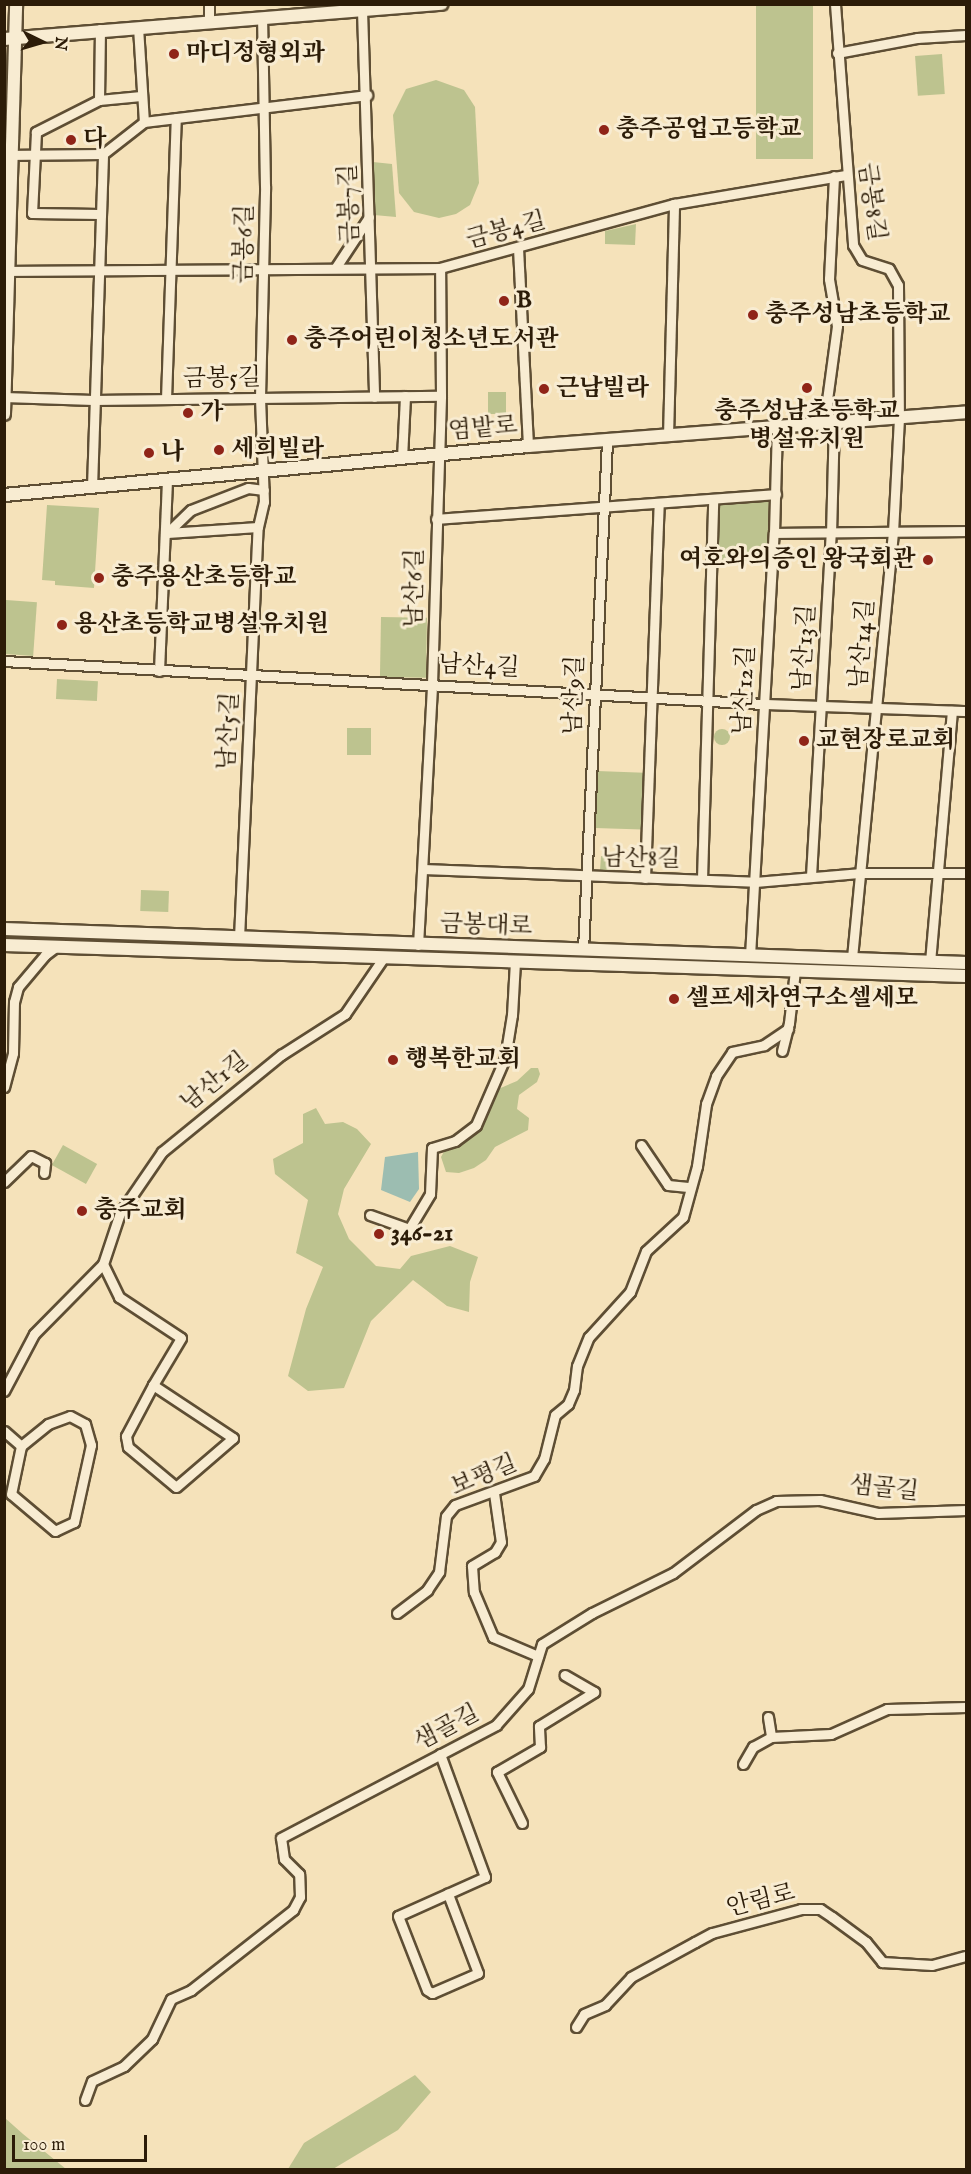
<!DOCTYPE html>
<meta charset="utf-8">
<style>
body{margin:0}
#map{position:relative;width:971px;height:2174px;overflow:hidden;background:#f5e2ba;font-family:"IM FELL English","Noto Serif KR",serif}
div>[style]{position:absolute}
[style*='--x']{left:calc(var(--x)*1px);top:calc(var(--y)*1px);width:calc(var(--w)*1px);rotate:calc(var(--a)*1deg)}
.green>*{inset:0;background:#bdc38f;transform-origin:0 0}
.round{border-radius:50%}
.water>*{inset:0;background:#9cbdb1}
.roads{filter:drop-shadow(2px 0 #5e4e34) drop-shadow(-2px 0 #5e4e34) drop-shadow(0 2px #5e4e34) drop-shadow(0 -2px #5e4e34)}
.minor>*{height:9px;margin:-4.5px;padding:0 4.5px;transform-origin:4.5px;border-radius:4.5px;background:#f8ecd2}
.tertiary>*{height:12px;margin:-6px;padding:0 6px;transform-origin:6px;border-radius:6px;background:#f8ecd2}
.dots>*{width:16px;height:16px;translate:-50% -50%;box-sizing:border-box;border:3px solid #f8ecd2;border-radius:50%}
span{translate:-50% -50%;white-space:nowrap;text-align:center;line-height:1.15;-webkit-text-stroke:6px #f8ecd2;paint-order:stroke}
.poi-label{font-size:24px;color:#2c1c08;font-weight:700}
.left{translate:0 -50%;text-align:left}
.right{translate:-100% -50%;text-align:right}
.street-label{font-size:24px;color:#2c1c08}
.frame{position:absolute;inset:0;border:6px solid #2c1c08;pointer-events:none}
.north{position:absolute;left:12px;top:12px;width:60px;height:60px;-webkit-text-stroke:4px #f8ecd2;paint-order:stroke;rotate:95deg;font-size:16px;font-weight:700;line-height:24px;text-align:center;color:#2c1c08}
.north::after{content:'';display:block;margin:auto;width:21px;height:27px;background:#2c1c08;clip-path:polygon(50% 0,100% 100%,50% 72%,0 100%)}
.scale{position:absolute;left:12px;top:2135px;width:135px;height:27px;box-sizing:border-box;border:3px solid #2c1c08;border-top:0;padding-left:8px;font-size:18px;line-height:21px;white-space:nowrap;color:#2c1c08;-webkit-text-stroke:4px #f8ecd2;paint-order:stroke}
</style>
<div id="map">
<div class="green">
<div style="left:756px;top:5px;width:57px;height:154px"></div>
<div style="left:942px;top:54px;width:40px;height:27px;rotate:86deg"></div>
<div style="clip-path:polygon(436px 80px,464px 90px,475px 107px,479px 183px,470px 205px,456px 214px,439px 218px,414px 212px,399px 193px,393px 115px,406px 89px)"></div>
<div style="clip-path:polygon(373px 162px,392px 164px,396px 217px,374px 215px)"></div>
<div style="clip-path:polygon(636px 224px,635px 245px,605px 244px,605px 231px)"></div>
<div style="left:488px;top:392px;width:18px;height:22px"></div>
<div style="left:769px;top:501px;width:62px;height:52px;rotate:92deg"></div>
<div style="clip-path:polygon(47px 505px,99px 508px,94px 588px,55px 585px,55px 581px,42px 580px)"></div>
<div style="left:6px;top:600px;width:31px;height:54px;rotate:4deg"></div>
<div style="left:381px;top:617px;width:46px;height:60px;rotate:1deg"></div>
<div style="left:57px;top:679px;width:41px;height:20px;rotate:3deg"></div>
<div style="left:347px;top:728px;width:24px;height:27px"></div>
<div class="round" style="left:714px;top:729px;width:16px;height:16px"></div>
<div style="left:597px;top:771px;width:47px;height:57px;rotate:2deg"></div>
<div style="left:601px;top:856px;width:15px;height:16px;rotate:4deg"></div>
<div style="left:141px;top:890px;width:28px;height:21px;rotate:2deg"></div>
<div style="clip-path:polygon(531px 1068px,538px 1068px,540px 1074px,537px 1082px,519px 1095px,517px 1109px,529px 1118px,528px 1130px,495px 1147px,486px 1160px,474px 1168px,459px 1173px,446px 1172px,441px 1157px,446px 1148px,460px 1143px,484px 1120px,496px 1090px,517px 1081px)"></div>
<div style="clip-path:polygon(316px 1108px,325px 1124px,343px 1122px,357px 1129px,371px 1144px,344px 1189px,338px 1214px,349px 1239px,376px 1266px,400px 1269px,411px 1256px,450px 1246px,478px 1257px,470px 1282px,469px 1312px,447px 1306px,413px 1280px,371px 1321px,344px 1388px,308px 1391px,288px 1376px,306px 1309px,323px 1267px,296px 1253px,308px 1200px,275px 1174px,273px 1159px,303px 1143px,303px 1114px)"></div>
<div style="left:63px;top:1145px;width:39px;height:23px;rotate:29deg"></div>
<div style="clip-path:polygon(415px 2075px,431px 2092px,398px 2130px,333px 2169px,288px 2169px,304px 2143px)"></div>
<div style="clip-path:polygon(5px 2118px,23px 2134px,66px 2169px,5px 2169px)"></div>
</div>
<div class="water">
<div style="clip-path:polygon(418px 1152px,419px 1189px,410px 1202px,381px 1190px,385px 1157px)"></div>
</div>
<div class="roads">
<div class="minor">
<div style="--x:209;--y:4;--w:18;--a:90"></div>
<div style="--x:835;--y:4;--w:242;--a:85.7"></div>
<div style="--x:853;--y:245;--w:17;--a:59"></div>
<div style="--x:862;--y:260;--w:28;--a:18"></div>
<div style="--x:889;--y:269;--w:18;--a:61"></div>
<div style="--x:898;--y:285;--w:133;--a:89.6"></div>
<div style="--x:899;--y:418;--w:114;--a:93"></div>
<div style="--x:893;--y:532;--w:429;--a:95.5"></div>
<div style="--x:362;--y:10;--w:387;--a:88.2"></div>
<div style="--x:138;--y:27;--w:95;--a:86.4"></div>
<div style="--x:100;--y:29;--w:71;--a:90.8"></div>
<div style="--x:99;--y:100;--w:42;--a:-5.4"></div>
<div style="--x:837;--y:53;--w:81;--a:-10.6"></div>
<div style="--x:917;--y:38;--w:49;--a:-3.5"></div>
<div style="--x:99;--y:100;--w:71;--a:153.1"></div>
<div style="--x:36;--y:132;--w:81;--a:92.8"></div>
<div style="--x:32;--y:213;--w:67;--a:0.9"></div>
<div style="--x:4;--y:155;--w:99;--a:-0.6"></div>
<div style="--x:103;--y:154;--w:52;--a:-38"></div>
<div style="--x:144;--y:122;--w:225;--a:-6.9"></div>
<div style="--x:518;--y:248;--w:198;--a:87.1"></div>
<div style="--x:336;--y:267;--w:60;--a:-56.6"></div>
<div style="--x:4;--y:271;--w:436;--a:-0.4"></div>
<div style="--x:440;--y:268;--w:243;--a:-15.3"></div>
<div style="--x:674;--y:204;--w:174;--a:-9.6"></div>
<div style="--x:4;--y:397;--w:89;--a:1.9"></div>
<div style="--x:93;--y:400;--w:348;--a:-0.7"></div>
<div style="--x:166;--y:399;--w:281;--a:-88"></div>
<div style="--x:668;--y:436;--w:232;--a:-88.5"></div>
<div style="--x:402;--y:458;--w:62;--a:-87.2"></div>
<div style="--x:92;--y:487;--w:333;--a:-88.1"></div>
<div style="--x:436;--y:519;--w:341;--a:-4.2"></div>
<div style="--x:167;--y:533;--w:33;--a:-44"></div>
<div style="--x:191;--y:510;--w:61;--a:-21.1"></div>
<div style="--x:248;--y:488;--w:16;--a:7"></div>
<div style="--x:167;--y:533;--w:91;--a:-3.8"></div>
<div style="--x:774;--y:533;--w:192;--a:-0.6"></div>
<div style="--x:4;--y:661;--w:760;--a:3.24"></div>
<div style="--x:763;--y:704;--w:203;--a:2"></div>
<div style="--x:159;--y:671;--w:190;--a:-87.6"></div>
<div style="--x:423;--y:869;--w:332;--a:2.2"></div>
<div style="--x:755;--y:882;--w:104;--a:-4.9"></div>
<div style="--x:859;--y:873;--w:107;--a:0"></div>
<div style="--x:811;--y:876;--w:343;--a:-86.7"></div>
<div style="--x:831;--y:534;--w:111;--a:-88.5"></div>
<div style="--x:834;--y:423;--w:10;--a:-127"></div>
<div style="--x:828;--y:415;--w:15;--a:-94"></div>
<div style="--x:827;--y:400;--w:75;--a:-82.3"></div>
<div style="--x:837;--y:326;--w:48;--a:-99.7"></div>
<div style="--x:829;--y:279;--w:103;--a:-87.2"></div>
<div style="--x:645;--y:878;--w:375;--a:-87.9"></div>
<div style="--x:702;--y:879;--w:379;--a:-88.3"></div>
<div style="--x:239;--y:938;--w:411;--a:-87.4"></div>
<div style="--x:258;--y:527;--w:26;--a:-77"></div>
<div style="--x:264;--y:502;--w:105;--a:-92.2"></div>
<div style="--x:260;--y:397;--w:211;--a:-88.6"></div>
<div style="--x:265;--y:186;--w:168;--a:-91"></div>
<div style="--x:418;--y:945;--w:261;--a:-86.9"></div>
<div style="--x:432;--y:684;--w:288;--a:-88.2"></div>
<div style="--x:441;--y:396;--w:128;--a:-90.4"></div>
<div style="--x:583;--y:950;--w:510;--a:-87.3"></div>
<div style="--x:750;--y:956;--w:424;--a:-86.8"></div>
<div style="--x:774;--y:533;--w:106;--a:-88.4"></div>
<div style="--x:930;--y:962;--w:252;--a:-85"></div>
<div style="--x:782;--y:1051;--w:29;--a:-76"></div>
<div style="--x:789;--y:1023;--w:53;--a:-83.5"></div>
<div style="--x:4;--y:1087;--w:35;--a:-75"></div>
<div style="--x:13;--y:1053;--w:51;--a:-88.9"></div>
<div style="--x:14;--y:1002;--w:16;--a:-75"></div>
<div style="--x:18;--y:987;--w:42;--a:-49.8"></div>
<div style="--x:45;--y:955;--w:15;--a:-37"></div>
<div style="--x:641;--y:1145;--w:48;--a:56"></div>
<div style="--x:668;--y:1185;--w:20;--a:6"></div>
<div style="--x:4;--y:1182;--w:37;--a:-44"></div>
<div style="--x:31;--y:1156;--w:16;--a:27"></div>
<div style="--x:45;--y:1163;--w:10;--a:96"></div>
<div style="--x:370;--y:1215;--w:41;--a:19.7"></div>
<div style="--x:409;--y:1229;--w:41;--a:-59"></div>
<div style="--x:430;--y:1194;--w:46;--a:-87.5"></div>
<div style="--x:432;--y:1148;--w:24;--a:-17"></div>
<div style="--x:455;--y:1141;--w:26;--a:-37"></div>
<div style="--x:476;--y:1125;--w:73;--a:-66.6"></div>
<div style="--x:505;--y:1058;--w:44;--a:-80.8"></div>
<div style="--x:512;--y:1015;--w:54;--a:-86.8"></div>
<div style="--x:103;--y:1264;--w:37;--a:64"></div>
<div style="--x:119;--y:1297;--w:74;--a:33.5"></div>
<div style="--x:181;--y:1338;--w:55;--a:120.8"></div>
<div style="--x:153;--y:1385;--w:58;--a:117.9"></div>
<div style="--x:126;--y:1436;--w:11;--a:80"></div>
<div style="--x:128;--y:1447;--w:62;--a:39.8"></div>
<div style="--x:176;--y:1487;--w:75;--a:-40.7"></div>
<div style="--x:233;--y:1438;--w:96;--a:-146.5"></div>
<div style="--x:4;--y:1391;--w:64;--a:-62.2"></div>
<div style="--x:34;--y:1334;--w:98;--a:-45.4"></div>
<div style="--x:103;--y:1264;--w:54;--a:-71.6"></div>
<div style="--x:120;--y:1213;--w:74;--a:-55.5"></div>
<div style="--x:162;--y:1152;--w:154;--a:-39.2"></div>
<div style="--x:281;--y:1055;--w:76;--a:-32.6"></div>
<div style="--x:345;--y:1014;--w:69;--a:-55.6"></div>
<div style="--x:70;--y:1416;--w:17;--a:28"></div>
<div style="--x:85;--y:1424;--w:22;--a:74"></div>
<div style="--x:91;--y:1445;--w:79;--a:102.4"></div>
<div style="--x:74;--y:1522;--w:21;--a:155"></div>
<div style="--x:55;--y:1531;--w:57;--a:-139.9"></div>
<div style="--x:11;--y:1494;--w:49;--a:-78.2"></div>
<div style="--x:21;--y:1446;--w:35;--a:-39"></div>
<div style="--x:48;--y:1424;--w:23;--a:-20"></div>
<div style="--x:4;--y:1431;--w:23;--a:41"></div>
<div style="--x:494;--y:1493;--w:49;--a:81.9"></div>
<div style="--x:501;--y:1542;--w:12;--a:121"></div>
<div style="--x:495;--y:1552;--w:27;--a:149"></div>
<div style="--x:472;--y:1566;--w:26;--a:86"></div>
<div style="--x:474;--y:1592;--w:49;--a:67.1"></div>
<div style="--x:493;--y:1637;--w:49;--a:22.9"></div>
<div style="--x:397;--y:1613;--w:38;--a:-37"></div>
<div style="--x:427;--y:1590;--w:22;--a:-56"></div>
<div style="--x:439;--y:1572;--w:56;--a:-82.9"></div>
<div style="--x:446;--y:1516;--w:14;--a:-51"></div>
<div style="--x:455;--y:1505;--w:84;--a:-20.2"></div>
<div style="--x:534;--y:1476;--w:20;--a:-60"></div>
<div style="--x:544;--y:1459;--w:45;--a:-76"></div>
<div style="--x:555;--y:1415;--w:17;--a:-40"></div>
<div style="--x:568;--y:1404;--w:15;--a:-67"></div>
<div style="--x:574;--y:1390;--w:24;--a:-83"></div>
<div style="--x:577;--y:1366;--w:31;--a:-68"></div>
<div style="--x:589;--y:1337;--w:61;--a:-47.7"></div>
<div style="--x:630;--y:1292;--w:44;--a:-68.7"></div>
<div style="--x:646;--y:1251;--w:50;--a:-42.6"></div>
<div style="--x:683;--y:1217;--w:53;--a:-74.6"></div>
<div style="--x:697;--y:1166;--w:63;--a:-81.7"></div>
<div style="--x:706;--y:1104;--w:30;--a:-70"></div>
<div style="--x:716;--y:1076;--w:29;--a:-56"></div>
<div style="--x:732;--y:1052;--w:33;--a:-12"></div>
<div style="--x:764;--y:1045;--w:29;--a:-34"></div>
<div style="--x:768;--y:1717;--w:20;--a:81"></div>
<div style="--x:440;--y:1754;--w:131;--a:69.9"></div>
<div style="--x:485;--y:1877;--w:95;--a:155.9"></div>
<div style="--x:398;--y:1916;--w:79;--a:68.6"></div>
<div style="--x:427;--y:1990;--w:6;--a:31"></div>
<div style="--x:432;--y:1993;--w:50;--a:-23.5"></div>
<div style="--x:478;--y:1973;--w:85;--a:-110.8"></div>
<div style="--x:743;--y:1764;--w:20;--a:-60"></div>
<div style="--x:753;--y:1747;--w:21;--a:-29"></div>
<div style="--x:771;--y:1737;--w:60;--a:-2.9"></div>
<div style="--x:831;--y:1734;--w:61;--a:-24.1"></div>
<div style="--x:887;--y:1709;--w:79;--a:-1.5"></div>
<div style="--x:522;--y:1823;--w:57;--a:-116.1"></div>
<div style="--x:497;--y:1772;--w:50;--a:-30.2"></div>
<div style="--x:540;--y:1747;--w:21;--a:-93"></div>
<div style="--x:539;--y:1726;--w:65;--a:-31.7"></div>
<div style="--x:594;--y:1692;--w:34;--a:-150"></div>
<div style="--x:576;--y:2027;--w:15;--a:-58"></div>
<div style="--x:584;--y:2014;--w:23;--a:-23"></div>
<div style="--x:605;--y:2005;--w:38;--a:-47"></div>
<div style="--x:631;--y:1977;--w:73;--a:-28.7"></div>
<div style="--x:695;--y:1942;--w:19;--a:-28"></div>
<div style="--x:712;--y:1933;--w:92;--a:-15.1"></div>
<div style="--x:801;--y:1909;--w:19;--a:0"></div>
<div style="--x:820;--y:1909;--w:14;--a:34"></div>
<div style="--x:832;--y:1917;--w:42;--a:36.3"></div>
<div style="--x:866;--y:1942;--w:26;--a:51"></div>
<div style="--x:882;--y:1962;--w:50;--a:3.4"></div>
<div style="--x:932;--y:1965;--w:35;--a:-15"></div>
<div style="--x:85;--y:2100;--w:20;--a:-70"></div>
<div style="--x:92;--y:2081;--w:35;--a:-25"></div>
<div style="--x:124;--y:2066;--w:39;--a:-44"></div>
<div style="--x:152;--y:2039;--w:44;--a:-64.6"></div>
<div style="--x:171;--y:1999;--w:22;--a:-24"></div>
<div style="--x:191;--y:1990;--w:130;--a:-38.1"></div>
<div style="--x:293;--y:1910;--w:15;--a:-62"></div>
<div style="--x:300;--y:1897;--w:23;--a:-92"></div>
<div style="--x:299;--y:1874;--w:21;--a:-135"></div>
<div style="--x:284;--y:1859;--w:21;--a:-98"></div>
<div style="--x:281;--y:1838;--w:243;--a:-27.7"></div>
<div style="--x:496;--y:1725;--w:48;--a:-48.4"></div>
<div style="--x:528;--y:1689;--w:47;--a:-72.7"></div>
<div style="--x:542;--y:1644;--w:59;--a:-31.8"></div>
<div style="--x:592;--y:1613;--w:90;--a:-26.3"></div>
<div style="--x:673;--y:1573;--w:104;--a:-37.2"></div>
<div style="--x:756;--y:1510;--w:22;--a:-24"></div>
<div style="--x:776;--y:1501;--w:44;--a:-1.3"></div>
<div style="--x:820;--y:1500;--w:59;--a:12.6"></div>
<div style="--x:878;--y:1513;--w:88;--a:-2"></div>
</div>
<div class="tertiary">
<div style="--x:4;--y:39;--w:439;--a:-4.6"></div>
<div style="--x:4;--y:414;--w:410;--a:-88.3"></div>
<div style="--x:4;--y:495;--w:526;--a:-5.34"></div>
<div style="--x:528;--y:446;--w:439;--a:-4.4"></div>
<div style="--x:4;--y:929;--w:963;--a:2.02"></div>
<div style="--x:4;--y:945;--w:962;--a:1.85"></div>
</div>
</div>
<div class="dots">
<div style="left:174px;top:54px;background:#8f2418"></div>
<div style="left:604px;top:130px;background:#8f2418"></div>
<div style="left:71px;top:140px;background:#8f2418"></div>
<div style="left:504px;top:301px;background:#8f2418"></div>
<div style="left:753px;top:315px;background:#8f2418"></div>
<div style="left:292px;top:340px;background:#8f2418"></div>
<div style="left:807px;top:388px;background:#8f2418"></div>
<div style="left:544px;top:389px;background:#8f2418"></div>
<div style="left:188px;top:413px;background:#8f2418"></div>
<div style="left:219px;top:450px;background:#8f2418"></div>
<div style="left:149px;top:453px;background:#8f2418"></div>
<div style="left:928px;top:560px;background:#8f2418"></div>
<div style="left:99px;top:578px;background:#8f2418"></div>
<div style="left:62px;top:625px;background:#8f2418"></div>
<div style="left:804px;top:741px;background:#8f2418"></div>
<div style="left:674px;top:999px;background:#8f2418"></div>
<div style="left:393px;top:1060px;background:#8f2418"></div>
<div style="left:82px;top:1211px;background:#8f2418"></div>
<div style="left:379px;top:1234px;background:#8f2418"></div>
</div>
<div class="poi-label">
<span class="left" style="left:186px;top:54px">마디정형외과</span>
<span class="left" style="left:616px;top:130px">충주공업고등학교</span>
<span class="left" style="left:83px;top:140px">다</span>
<span class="left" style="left:516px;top:301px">B</span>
<span class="left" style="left:765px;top:315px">충주성남초등학교</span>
<span class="left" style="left:304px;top:340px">충주어린이청소년도서관</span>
<span class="left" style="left:556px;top:389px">근남빌라</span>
<span style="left:807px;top:426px">충주성남초등학교<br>병설유치원</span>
<span class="left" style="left:200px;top:413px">가</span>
<span class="left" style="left:231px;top:450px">세희빌라</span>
<span class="left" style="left:161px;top:453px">나</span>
<span class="right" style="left:916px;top:560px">여호와의증인 왕국회관</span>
<span class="left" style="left:111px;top:578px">충주용산초등학교</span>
<span class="left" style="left:74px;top:625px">용산초등학교병설유치원</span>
<span class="left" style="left:816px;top:741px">교현장로교회</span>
<span class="left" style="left:686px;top:999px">셀프세차연구소셀세모</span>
<span class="left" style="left:405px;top:1060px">행복한교회</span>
<span class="left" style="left:94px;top:1211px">충주교회</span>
<span class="left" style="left:391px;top:1234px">346-21</span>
</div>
<div class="street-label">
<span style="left:871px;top:202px;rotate:82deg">금봉8길</span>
<span style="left:350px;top:204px;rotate:-92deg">금봉7길</span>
<span style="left:506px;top:231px;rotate:-15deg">금봉4길</span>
<span style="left:245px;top:244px;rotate:-89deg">금봉6길</span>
<span style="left:222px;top:379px;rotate:-1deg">금봉5길</span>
<span style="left:483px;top:429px;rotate:-5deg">염밭로</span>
<span style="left:415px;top:588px;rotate:-89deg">남산6길</span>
<span style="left:863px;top:644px;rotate:-85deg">남산14길</span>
<span style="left:805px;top:648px;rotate:-86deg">남산13길</span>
<span style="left:479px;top:667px;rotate:3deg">남산4길</span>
<span style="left:745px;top:690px;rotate:-87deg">남산12길</span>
<span style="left:575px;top:695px;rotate:-88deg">남산9길</span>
<span style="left:229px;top:731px;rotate:-87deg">남산5길</span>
<span style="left:641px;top:859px;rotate:1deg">남산8길</span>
<span style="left:486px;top:926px;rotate:2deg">금봉대로</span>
<span style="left:215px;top:1082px;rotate:-39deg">남산1길</span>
<span style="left:484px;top:1476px;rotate:-23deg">보평길</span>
<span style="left:884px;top:1489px;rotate:6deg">샘골길</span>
<span style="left:447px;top:1728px;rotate:-28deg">샘골길</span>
<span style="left:761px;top:1901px;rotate:-14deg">안림로</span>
</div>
<div class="frame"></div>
<div class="north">N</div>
<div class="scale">100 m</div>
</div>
